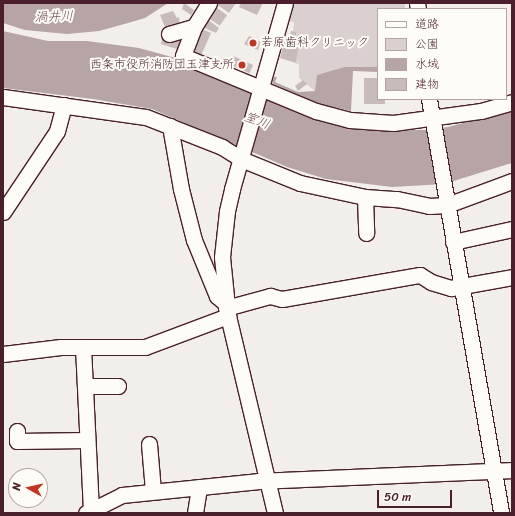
<!DOCTYPE html>
<meta charset="utf-8">
<style>
body{margin:0}
#map{position:relative;width:515px;height:516px;overflow:hidden;background:#f2efeb;font-family:Sriracha,"Klee One",sans-serif}
div>[style]{position:absolute}
[style*='--x']{left:calc(var(--x)*1px);top:calc(var(--y)*1px);width:calc(var(--w)*1px);rotate:calc(var(--a)*1deg)}
.green>*{inset:0;background:#d9d0cf}
.water>*{inset:0;background:#b7a5a6}
.building>*{inset:0;background:#c8bbbb;transform-origin:0 0}
.roads{filter:drop-shadow(1px 0 #4a1f2b) drop-shadow(-1px 0 #4a1f2b) drop-shadow(0 1px #4a1f2b) drop-shadow(0 -1px #4a1f2b)}
.minor>*{height:15px;margin:-7.5px;padding:0 7.5px;transform-origin:7.5px;border-radius:7.5px;background:#fdfcf7}
.dots>*{width:11px;height:11px;translate:-50% -50%;box-sizing:border-box;border:2px solid #fdfcf7;border-radius:50%}
span{translate:-50% -50%;white-space:nowrap;text-align:center;line-height:1.15;-webkit-text-stroke:4px #fdfcf7;paint-order:stroke}
.poi-label{font-size:12px;color:#4a1f2b}
.left{translate:0 -50%;text-align:left}
.right{translate:-100% -50%;text-align:right}
.water-label{font-size:13px;color:#704e56;font-style:italic}
.frame{position:absolute;inset:0;border:4px solid #4a1f2b;pointer-events:none}
.legend{position:absolute;left:377px;top:8px;width:130px;height:92px;box-sizing:border-box;background:#fdfcf7;border:1px solid #b5a4a5;margin:0;padding:5px 7px;list-style:none;font-size:12px;color:#4a1f2b}
.legend li{display:flex;align-items:center;gap:8px;height:20px}
.legend b{width:20px;border:1px solid #b5a4a5}
.north{position:absolute;left:8px;top:468px;width:40px;height:40px;box-sizing:border-box;background:#fdfcf7;border:1px solid #b5a4a5;border-radius:50%;rotate:278deg;font-size:11px;font-weight:700;line-height:16px;text-align:center;color:#4a1f2b}
.north::after{content:'';display:block;margin:auto;width:14px;height:18px;background:#c8321e;clip-path:polygon(50% 0,100% 100%,50% 72%,0 100%)}
.scale{position:absolute;left:377px;top:490px;width:75px;height:18px;box-sizing:border-box;border:2px solid #4a1f2b;border-top:0;padding-left:5px;font-size:12px;line-height:14px;white-space:nowrap;color:#4a1f2b;-webkit-text-stroke:3px #fdfcf7;paint-order:stroke}
</style>
<div id="map">
<div class="green">
<div style="clip-path:polygon(294px 3px,405px 3px,405px 9px,378px 9px,378px 67px,345px 67px,315px 91px,299px 78px,299px 62px,296px 61px,297px 36px,296px 32px,293px 32px,294px 22px,288px 21px)"></div>
</div>
<div class="water">
<div style="clip-path:polygon(3px 3px,168px 3px,145px 18px,128px 23px,99px 31px,67px 34px,25px 30px,3px 23px)"></div>
<div style="clip-path:polygon(3px 31px,48px 41px,87px 41px,139px 48px,183px 60px,296px 96px,296px 94px,272px 83px,274px 77px,277px 77px,275px 82px,298px 92px,315px 91px,317px 75px,345px 67px,378px 67px,378px 72px,353px 71px,351px 111px,334px 107px,327px 122px,369px 129px,424px 130px,448px 127px,512px 110px,512px 163px,444px 184px,392px 187px,326px 179px,287px 167px,152px 109px,93px 99px,3px 88px)"></div>
</div>
<div class="building">
<div style="clip-path:polygon(184px 3px,194px 10px,191px 15px,182px 9px)"></div>
<div style="clip-path:polygon(215px 3px,236px 3px,229px 13px)"></div>
<div style="clip-path:polygon(241px 3px,263px 3px,257px 15px,239px 7px)"></div>
<div style="left:214px;top:6px;width:16px;height:13px;rotate:35deg"></div>
<div style="clip-path:polygon(173px 11px,177px 18px,179px 17px,180px 26px,167px 32px,160px 15px)"></div>
<div style="clip-path:polygon(204px 17px,219px 28px,216px 33px,198px 25px)"></div>
<div style="clip-path:polygon(197px 27px,211px 33px,200px 58px,188px 51px)"></div>
<div style="clip-path:polygon(291px 31px,296px 32px,298px 50px,296px 61px,299px 64px,280px 58px,286px 36px,289px 37px)"></div>
<div style="clip-path:polygon(249px 36px,261px 42px,258px 50px,244px 44px)"></div>
<div style="clip-path:polygon(162px 37px,184px 38px,180px 50px,161px 44px)"></div>
<div style="left:233px;top:56px;width:22px;height:9px;rotate:24deg"></div>
<div style="clip-path:polygon(364px 78px,378px 78px,378px 99px,385px 99px,385px 104px,364px 104px)"></div>
<div style="clip-path:polygon(303px 80px,307px 84px,298px 91px,295px 86px)"></div>
</div>
<div class="roads">
<div class="minor">
<div style="--x:209;--y:3;--w:28;--a:122"></div>
<div style="--x:194;--y:27;--w:31;--a:111"></div>
<div style="--x:183;--y:56;--w:144;--a:22.5"></div>
<div style="--x:316;--y:111;--w:35;--a:15"></div>
<div style="--x:350;--y:120;--w:43;--a:4"></div>
<div style="--x:393;--y:123;--w:89;--a:-7.8"></div>
<div style="--x:481;--y:111;--w:32;--a:-16"></div>
<div style="--x:417;--y:3;--w:6;--a:81"></div>
<div style="--x:169;--y:34;--w:26;--a:-16"></div>
<div style="--x:3;--y:97;--w:144;--a:8"></div>
<div style="--x:146;--y:117;--w:82;--a:21.5"></div>
<div style="--x:222;--y:147;--w:22;--a:32"></div>
<div style="--x:241;--y:159;--w:64;--a:22.1"></div>
<div style="--x:300;--y:183;--w:66;--a:12.2"></div>
<div style="--x:365;--y:197;--w:32;--a:4"></div>
<div style="--x:397;--y:199;--w:33;--a:12"></div>
<div style="--x:429;--y:206;--w:18;--a:-3"></div>
<div style="--x:447;--y:205;--w:69;--a:-20.3"></div>
<div style="--x:429;--y:99;--w:420;--a:80.1"></div>
<div style="--x:170;--y:126;--w:64;--a:80.1"></div>
<div style="--x:181;--y:189;--w:53;--a:75.7"></div>
<div style="--x:194;--y:240;--w:61;--a:67.7"></div>
<div style="--x:217;--y:296;--w:8;--a:40"></div>
<div style="--x:365;--y:197;--w:36;--a:88"></div>
<div style="--x:3;--y:212;--w:97;--a:-56.3"></div>
<div style="--x:57;--y:131;--w:27;--a:-75"></div>
<div style="--x:453;--y:242;--w:60;--a:-12.4"></div>
<div style="--x:226;--y:308;--w:46;--a:-15.3"></div>
<div style="--x:270;--y:296;--w:12;--a:14"></div>
<div style="--x:282;--y:299;--w:140;--a:-9.9"></div>
<div style="--x:420;--y:275;--w:13;--a:32"></div>
<div style="--x:431;--y:282;--w:21;--a:17"></div>
<div style="--x:451;--y:288;--w:62;--a:-10.2"></div>
<div style="--x:83;--y:347;--w:163;--a:87.2"></div>
<div style="--x:3;--y:354;--w:58;--a:-6.9"></div>
<div style="--x:61;--y:347;--w:84;--a:0"></div>
<div style="--x:145;--y:347;--w:89;--a:-20.5"></div>
<div style="--x:85;--y:386;--w:33;--a:0"></div>
<div style="--x:17;--y:431;--w:10;--a:90"></div>
<div style="--x:17;--y:441;--w:70;--a:-0.8"></div>
<div style="--x:149;--y:444;--w:47;--a:85.1"></div>
<div style="--x:86;--y:513;--w:40;--a:-26.6"></div>
<div style="--x:122;--y:495;--w:138;--a:-5.8"></div>
<div style="--x:259;--y:481;--w:253;--a:-2.5"></div>
<div style="--x:195;--y:513;--w:26;--a:-81"></div>
<div style="--x:275;--y:513;--w:203;--a:-103.4"></div>
<div style="--x:228;--y:316;--w:59;--a:-95.8"></div>
<div style="--x:222;--y:257;--w:46;--a:-83.8"></div>
<div style="--x:227;--y:211;--w:23;--a:-77"></div>
<div style="--x:232;--y:189;--w:193;--a:-74.1"></div>
</div>
</div>
<div class="dots">
<div style="left:253px;top:43px;background:#c8321e"></div>
<div style="left:242px;top:65px;background:#c8321e"></div>
</div>
<div class="poi-label">
<span class="left" style="left:261px;top:43px">若原歯科クリニック</span>
<span class="right" style="left:234px;top:65px">西条市役所消防団玉津支所</span>
</div>
<div class="water-label">
<span style="left:54px;top:17px;rotate:-2deg">渦井川</span>
<span style="left:257px;top:121px;rotate:21deg">室川</span>
</div>
<div class="frame"></div>
<ul class="legend">
<li><b style="height:5px;background:#fdfcf7"></b>道路</li>
<li><b style="height:11px;background:#d9d0cf"></b>公園</li>
<li><b style="height:11px;background:#b7a5a6"></b>水域</li>
<li><b style="height:11px;background:#c8bbbb"></b>建物</li>
</ul>
<div class="north">N</div>
<div class="scale">50 m</div>
</div>
